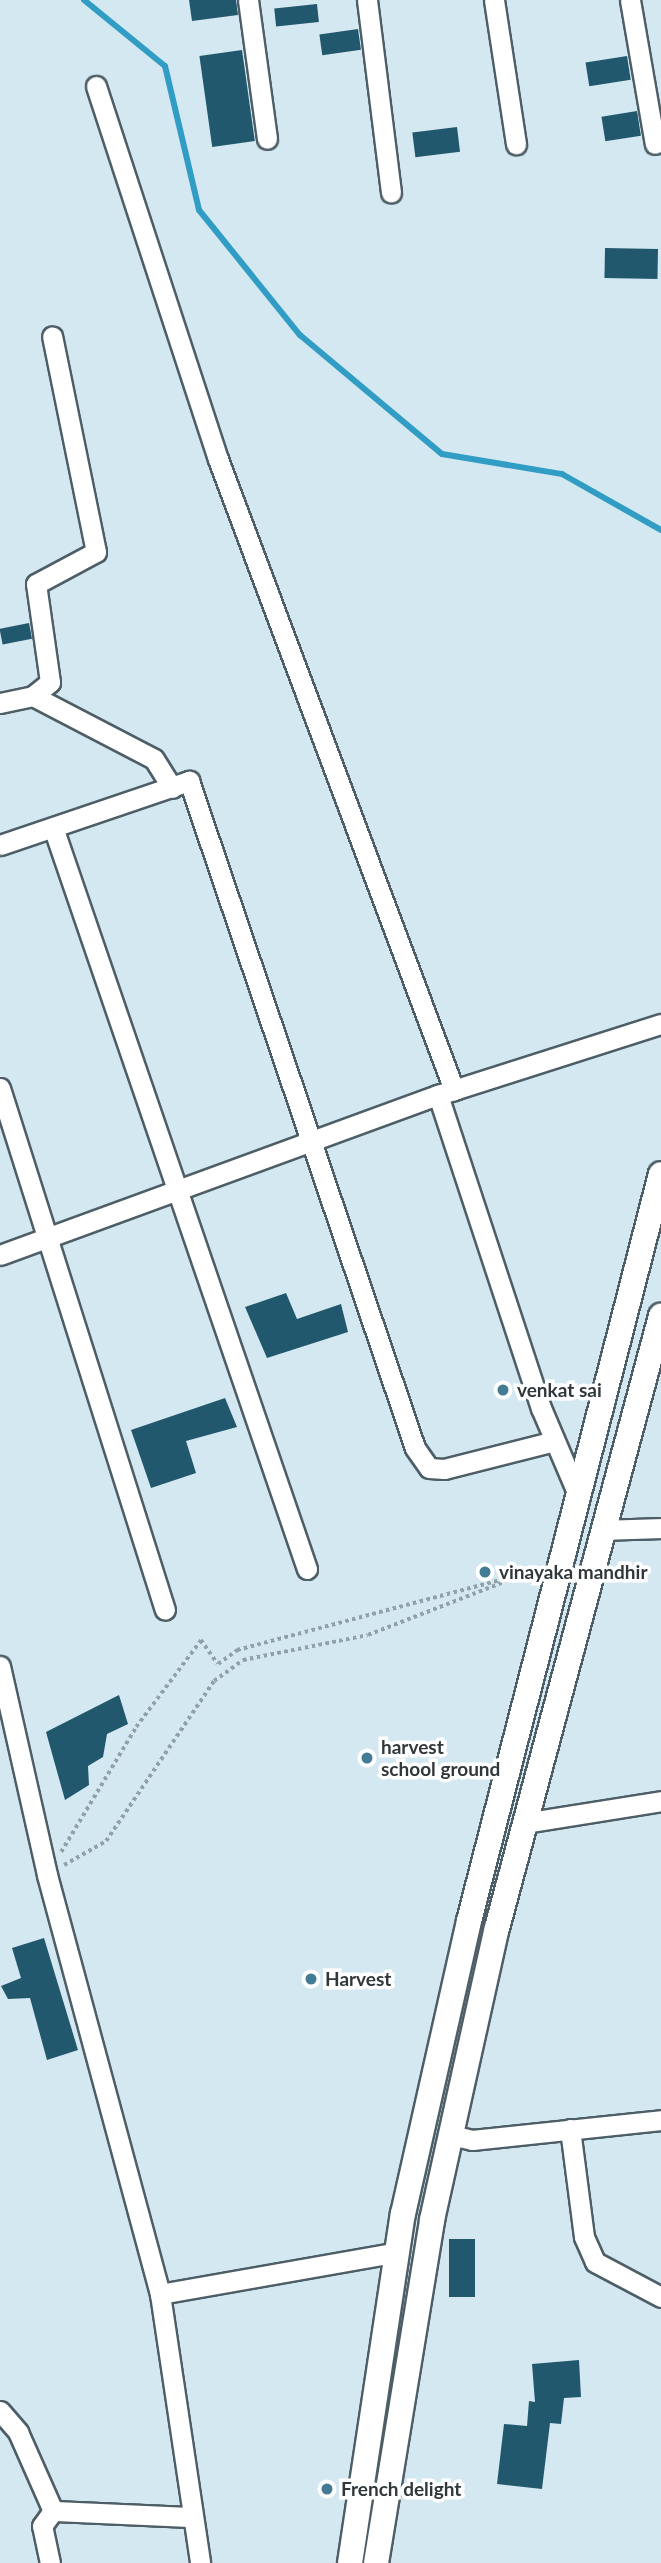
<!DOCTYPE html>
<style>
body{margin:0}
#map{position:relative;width:661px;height:2563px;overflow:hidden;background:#d4e8f1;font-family:Lato,sans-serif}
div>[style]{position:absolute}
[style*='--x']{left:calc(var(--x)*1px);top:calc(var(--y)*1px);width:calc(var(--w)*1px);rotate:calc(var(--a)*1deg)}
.stream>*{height:6px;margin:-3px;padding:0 3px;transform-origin:3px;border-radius:3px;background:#329dc4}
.building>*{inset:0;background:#22586d;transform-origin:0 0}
.path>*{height:3.5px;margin-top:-1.75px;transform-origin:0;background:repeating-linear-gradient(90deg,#92a1a8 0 3.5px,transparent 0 7px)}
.roads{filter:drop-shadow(2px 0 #4d5e66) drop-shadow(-2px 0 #4d5e66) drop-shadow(0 2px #4d5e66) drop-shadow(0 -2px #4d5e66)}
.minor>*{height:19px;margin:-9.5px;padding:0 9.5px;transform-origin:9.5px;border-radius:9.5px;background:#fff}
.tertiary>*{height:24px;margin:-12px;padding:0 12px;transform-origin:12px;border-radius:12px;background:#fff}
.dots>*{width:19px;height:19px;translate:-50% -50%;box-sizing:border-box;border:4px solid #fff;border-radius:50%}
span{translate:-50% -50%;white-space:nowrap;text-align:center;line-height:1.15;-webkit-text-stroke:7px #fff;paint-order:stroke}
.poi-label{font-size:19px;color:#30383b;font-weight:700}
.left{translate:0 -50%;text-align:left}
</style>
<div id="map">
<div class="stream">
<div style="--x:84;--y:0;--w:104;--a:39.2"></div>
<div style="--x:165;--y:66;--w:148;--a:76.7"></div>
<div style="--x:199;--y:210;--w:161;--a:51.1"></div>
<div style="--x:300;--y:335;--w:185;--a:40"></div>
<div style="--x:442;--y:454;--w:122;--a:9.5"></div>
<div style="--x:562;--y:474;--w:114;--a:29.5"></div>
</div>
<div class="building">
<div style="clip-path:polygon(189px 0,236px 0,238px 15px,192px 21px)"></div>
<div style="left:317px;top:4px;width:18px;height:43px;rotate:84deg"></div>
<div style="left:358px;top:29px;width:21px;height:39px;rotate:82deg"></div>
<div style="left:242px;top:50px;width:92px;height:43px;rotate:82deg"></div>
<div style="left:627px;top:56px;width:24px;height:42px;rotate:81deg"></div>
<div style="left:637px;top:111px;width:25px;height:36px;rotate:81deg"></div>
<div style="left:457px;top:127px;width:25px;height:45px;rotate:83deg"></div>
<div style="left:605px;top:248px;width:53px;height:30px;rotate:1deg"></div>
<div style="left:29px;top:623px;width:16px;height:30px;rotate:79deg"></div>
<div style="clip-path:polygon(286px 1293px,297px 1319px,341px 1304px,348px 1332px,267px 1358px,245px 1307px)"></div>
<div style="clip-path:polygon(225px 1398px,237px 1427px,186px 1441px,196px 1473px,151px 1488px,131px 1430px)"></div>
<div style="clip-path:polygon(119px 1695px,128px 1724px,107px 1734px,103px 1757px,88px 1766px,89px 1785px,65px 1800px,46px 1732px)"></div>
<div style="clip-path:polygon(44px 1938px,78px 2050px,47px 2060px,30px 1998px,8px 1999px,1px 1986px,21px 1978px,12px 1948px)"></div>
<div style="left:449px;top:2239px;width:26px;height:58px"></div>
<div style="clip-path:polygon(579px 2360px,581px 2397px,564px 2398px,561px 2424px,550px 2423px,542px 2489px,497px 2484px,504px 2424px,527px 2426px,529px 2401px,535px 2402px,532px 2364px)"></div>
</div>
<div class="path">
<div style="--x:61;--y:1852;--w:146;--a:-59"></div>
<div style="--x:136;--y:1727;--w:109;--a:-53.2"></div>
<div style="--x:201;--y:1640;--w:29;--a:55"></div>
<div style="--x:218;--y:1664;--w:24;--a:-36"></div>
<div style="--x:237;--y:1650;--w:311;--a:-14.9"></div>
<div style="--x:64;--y:1865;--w:48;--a:-29.7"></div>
<div style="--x:106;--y:1841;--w:193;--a:-56"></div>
<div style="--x:214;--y:1681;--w:36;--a:-36"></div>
<div style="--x:243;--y:1660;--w:127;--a:-11.3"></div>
<div style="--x:368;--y:1635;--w:155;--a:-21.3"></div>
</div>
<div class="roads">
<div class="minor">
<div style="--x:248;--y:0;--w:140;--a:82.2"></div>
<div style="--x:367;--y:0;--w:194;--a:82.9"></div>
<div style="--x:494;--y:0;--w:146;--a:81.3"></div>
<div style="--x:630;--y:0;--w:146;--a:80.2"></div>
<div style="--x:96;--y:86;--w:392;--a:71.9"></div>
<div style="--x:218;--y:459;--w:674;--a:69.49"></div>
<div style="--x:33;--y:696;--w:136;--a:27.5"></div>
<div style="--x:154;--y:759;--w:34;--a:58"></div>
<div style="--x:0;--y:703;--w:34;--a:-12"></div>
<div style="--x:33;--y:696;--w:22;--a:-39"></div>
<div style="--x:50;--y:682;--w:99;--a:-98.1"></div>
<div style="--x:36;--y:584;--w:68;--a:-28.1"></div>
<div style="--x:96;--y:552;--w:220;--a:-101.5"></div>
<div style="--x:54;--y:830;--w:781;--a:71.1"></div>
<div style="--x:0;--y:845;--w:200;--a:-18.7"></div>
<div style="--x:189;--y:781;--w:704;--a:71.28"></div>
<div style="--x:415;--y:1448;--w:24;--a:55"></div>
<div style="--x:429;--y:1468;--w:15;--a:4"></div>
<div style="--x:444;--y:1469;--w:114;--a:-14.2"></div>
<div style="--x:0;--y:1088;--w:547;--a:72.46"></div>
<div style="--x:438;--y:1095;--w:330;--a:71.8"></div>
<div style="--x:541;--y:1408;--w:89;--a:66.9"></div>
<div style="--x:0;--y:1255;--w:466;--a:-20.1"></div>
<div style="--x:438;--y:1095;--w:234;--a:-17.7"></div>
<div style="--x:602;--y:1530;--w:59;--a:-1.9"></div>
<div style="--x:0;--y:1666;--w:214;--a:77.3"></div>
<div style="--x:47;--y:1875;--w:434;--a:74.9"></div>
<div style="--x:160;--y:2294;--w:272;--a:81.5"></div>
<div style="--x:524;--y:1823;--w:139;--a:-9.1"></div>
<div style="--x:570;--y:2129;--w:109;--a:82.6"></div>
<div style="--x:584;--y:2237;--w:27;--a:66"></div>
<div style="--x:595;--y:2262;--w:75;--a:27.9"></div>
<div style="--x:451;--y:2135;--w:22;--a:13"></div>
<div style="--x:472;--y:2140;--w:190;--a:-6"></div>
<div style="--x:160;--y:2294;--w:242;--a:-10"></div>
<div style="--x:0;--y:2411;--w:28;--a:49"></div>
<div style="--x:18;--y:2432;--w:86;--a:66.1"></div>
<div style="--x:50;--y:2563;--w:38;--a:-102"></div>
<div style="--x:42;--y:2526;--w:19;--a:-54"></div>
<div style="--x:53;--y:2511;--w:138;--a:2.5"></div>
</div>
<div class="tertiary">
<div style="--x:350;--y:2563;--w:353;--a:-81.4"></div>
<div style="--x:403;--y:2214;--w:300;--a:-77.3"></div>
<div style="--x:469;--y:1921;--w:771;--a:-75.59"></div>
<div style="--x:376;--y:2563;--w:348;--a:-80.7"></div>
<div style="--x:432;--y:2220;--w:299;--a:-77.5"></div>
<div style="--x:497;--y:1928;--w:634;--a:-75"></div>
</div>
</div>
<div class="dots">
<div style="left:503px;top:1390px;background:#417c94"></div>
<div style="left:485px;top:1572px;background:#417c94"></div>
<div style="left:367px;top:1758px;background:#417c94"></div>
<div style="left:311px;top:1979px;background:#417c94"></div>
<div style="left:327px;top:2489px;background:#417c94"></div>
</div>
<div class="poi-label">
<span class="left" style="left:517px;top:1390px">venkat sai</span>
<span class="left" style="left:499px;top:1572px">vinayaka mandhir</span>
<span class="left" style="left:381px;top:1758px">harvest<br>school ground</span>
<span class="left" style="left:325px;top:1979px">Harvest</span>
<span class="left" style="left:341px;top:2489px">French delight</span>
</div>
</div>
